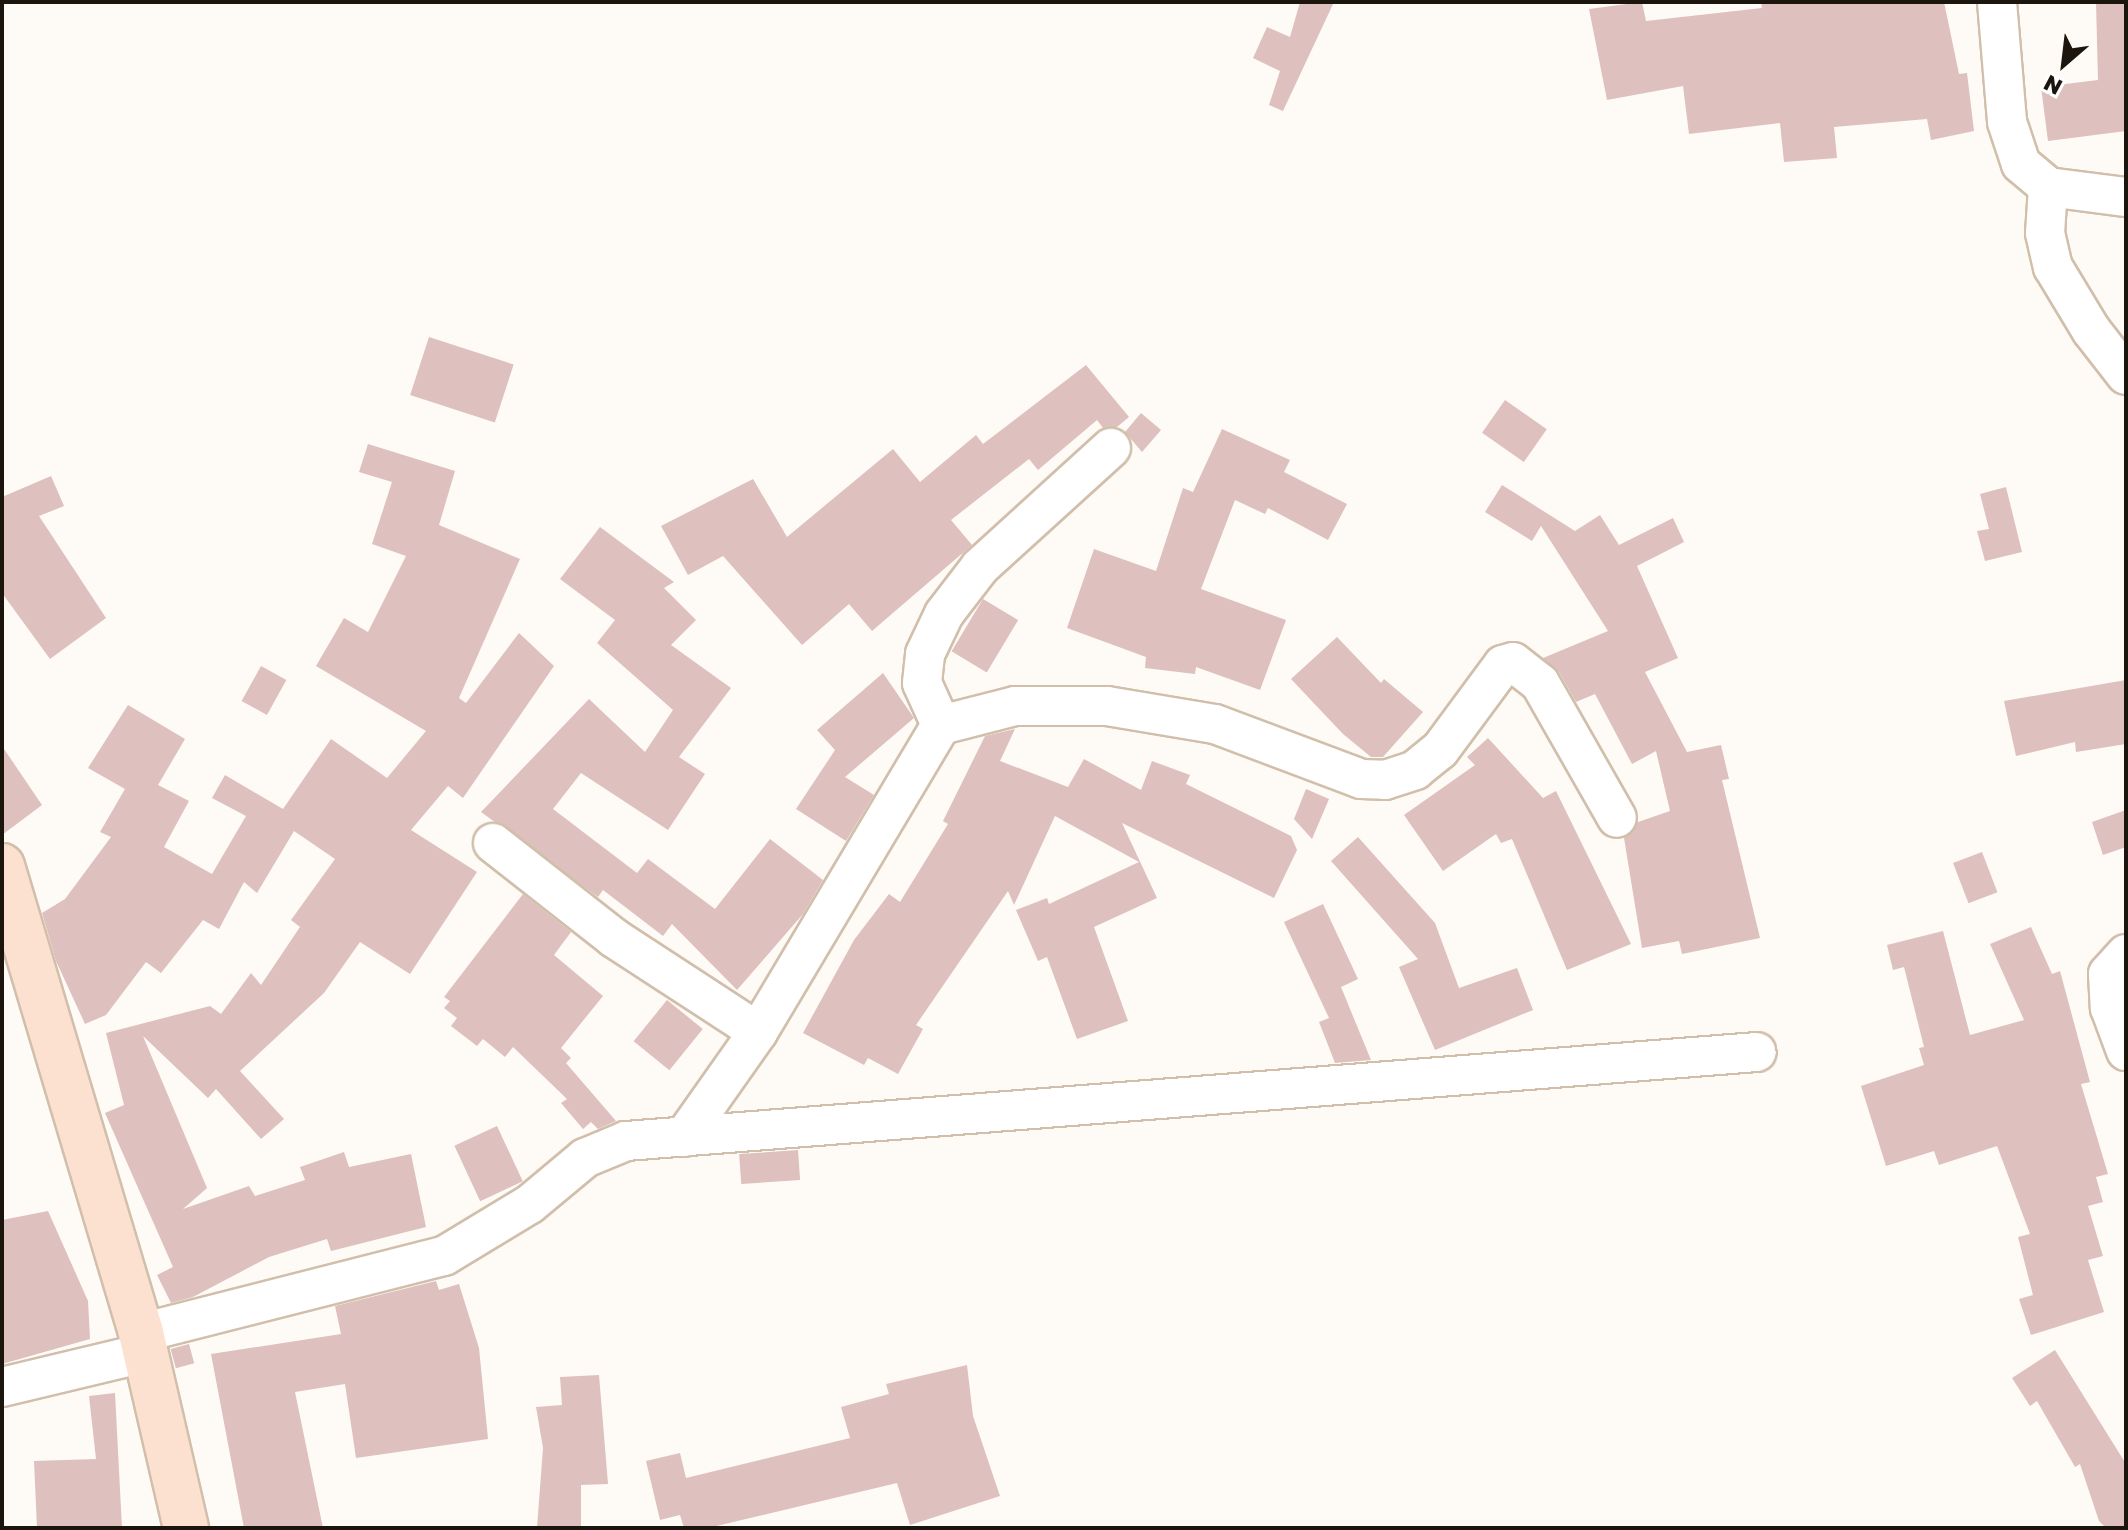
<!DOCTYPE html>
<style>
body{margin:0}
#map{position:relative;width:2128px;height:1530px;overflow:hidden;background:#fefaf6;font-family:"Golos Text",sans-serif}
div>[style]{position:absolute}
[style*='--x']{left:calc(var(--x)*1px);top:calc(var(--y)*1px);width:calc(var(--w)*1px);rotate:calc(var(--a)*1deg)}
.building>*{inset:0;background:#dec0be;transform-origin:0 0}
.roads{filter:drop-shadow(2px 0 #d1bfab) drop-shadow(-2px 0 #d1bfab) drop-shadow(0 2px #d1bfab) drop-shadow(0 -2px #d1bfab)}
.street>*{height:38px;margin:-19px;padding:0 19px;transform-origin:19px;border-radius:19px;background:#fff}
.secondary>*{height:44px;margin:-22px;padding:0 22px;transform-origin:22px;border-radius:22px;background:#fce1d0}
span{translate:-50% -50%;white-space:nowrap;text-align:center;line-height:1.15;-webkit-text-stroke:8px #fff;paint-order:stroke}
.frame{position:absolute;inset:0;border:4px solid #1c150e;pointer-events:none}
.north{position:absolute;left:2024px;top:24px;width:80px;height:80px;-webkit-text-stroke:6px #fff;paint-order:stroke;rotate:208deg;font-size:22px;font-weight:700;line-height:32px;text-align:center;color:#1c150e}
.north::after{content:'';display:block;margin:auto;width:28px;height:36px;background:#1c150e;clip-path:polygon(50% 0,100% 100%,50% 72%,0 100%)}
</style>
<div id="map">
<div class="building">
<div style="clip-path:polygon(1300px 2px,1334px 2px,1283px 111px,1269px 105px,1280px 71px,1253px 58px,1267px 27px,1290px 37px)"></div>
<div style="clip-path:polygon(1642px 2px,1646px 21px,1762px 8px,1761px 2px,1944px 2px,1959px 74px,1967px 73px,1974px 131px,1931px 140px,1927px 119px,1834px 127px,1837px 158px,1784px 162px,1780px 123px,1689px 134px,1683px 86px,1607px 100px,1589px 9px)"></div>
<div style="clip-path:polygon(2096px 2px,2126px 2px,2126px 131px,2048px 141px,2041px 87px,2098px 80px)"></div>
<div style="left:429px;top:337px;width:89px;height:61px;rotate:18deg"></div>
<div style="clip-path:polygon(1086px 365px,1129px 417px,1117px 427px,1103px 428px,1097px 420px,1038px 470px,1029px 459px,951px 520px,972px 545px,872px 631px,849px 604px,802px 645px,723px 556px,688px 575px,661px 526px,753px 479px,787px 537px,893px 449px,920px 482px,976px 435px,983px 444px)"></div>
<div style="left:1505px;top:400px;width:51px;height:40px;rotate:35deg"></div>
<div style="clip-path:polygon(1141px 413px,1161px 430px,1142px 452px,1125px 432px)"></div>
<div style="clip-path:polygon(1222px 429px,1290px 460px,1284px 472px,1347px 504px,1328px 540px,1268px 508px,1265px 514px,1235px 500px,1201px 589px,1286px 620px,1260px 690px,1196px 667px,1195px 674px,1145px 668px,1146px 657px,1067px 628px,1094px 549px,1156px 571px,1183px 488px,1193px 492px)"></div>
<div style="clip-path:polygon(368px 444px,455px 471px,439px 525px,520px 559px,459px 698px,466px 703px,519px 633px,554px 666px,463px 798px,448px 786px,411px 830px,477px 872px,410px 974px,360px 942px,324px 993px,240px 1071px,284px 1119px,261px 1139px,216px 1089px,208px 1098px,143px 1036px,207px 1188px,183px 1209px,249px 1186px,255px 1196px,305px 1180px,300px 1167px,344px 1152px,349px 1167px,411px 1154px,426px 1227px,331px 1251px,327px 1239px,269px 1257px,193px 1297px,171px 1303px,157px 1275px,173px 1267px,105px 1113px,124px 1105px,106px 1033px,210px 1006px,221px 1014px,251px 973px,261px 985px,300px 927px,291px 920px,335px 859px,294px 831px,257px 893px,244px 882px,219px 929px,203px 920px,161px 973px,146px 962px,106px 1015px,85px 1024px,56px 961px,42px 913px,65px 899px,111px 837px,100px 832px,125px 789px,88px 768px,128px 705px,185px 739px,158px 785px,189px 801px,164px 847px,212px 874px,246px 816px,212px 798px,225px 775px,283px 809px,331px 739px,387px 778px,426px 731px,316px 666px,344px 618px,368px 632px,406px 556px,372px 544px,392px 482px,359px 472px)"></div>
<div style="clip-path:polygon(51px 476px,64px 506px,39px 516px,106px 618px,50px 659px,2px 593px,2px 497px)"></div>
<div style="clip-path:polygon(1502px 485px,1575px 531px,1600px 515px,1619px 545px,1673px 518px,1684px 542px,1637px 566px,1678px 658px,1645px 672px,1687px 752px,1721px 745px,1729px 779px,1722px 780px,1760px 938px,1682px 954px,1679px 941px,1642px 948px,1624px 838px,1638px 822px,1670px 811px,1656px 751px,1632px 764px,1595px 694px,1576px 702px,1559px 672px,1543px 658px,1608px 631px,1541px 526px,1532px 541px,1485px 512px)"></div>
<div style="clip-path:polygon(2006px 487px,2022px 552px,1985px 561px,1977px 531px,1989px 529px,1980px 494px)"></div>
<div style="clip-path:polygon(600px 527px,674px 582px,664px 588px,696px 620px,671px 645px,731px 688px,679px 757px,705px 774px,668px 830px,581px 773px,553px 809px,637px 873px,648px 859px,715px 909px,770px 839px,823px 880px,803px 914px,737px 990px,672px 924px,663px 936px,603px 890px,598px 897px,481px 812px,589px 699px,645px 752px,673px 710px,597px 643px,615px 620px,560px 579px)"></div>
<div style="left:983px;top:599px;width:41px;height:61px;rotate:31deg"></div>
<div style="clip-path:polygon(1337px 637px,1381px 683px,1384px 679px,1423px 712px,1383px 757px,1371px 757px,1343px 734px,1291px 679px)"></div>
<div style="left:261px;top:666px;width:29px;height:40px;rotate:29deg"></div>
<div style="clip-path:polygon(883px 673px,914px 718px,845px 777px,874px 795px,846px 841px,796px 809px,835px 750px,817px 730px)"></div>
<div style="clip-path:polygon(2126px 680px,2126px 744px,2076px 752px,2075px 742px,2016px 756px,2004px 701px)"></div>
<div style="clip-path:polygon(1015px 729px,1000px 761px,1068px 787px,1084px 759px,1141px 790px,1152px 761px,1190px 775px,1186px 784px,1291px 836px,1297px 850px,1274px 898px,1122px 823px,1157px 898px,1094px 927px,1128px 1021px,1077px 1039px,1047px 957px,1038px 961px,1016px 910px,1047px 898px,1049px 904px,1139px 862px,1055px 816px,1014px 905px,1008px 891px,916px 1025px,923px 1029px,898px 1074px,868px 1058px,864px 1065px,803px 1033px,854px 940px,889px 894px,900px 902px,948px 824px,943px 821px,985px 736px)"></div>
<div style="clip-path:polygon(1488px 738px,1543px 798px,1556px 791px,1631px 944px,1567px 970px,1512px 839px,1501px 843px,1496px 834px,1443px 871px,1404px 815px,1475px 765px,1467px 757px)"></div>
<div style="clip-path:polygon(2px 746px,42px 805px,2px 835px)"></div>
<div style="clip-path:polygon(1306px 789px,1329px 799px,1312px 839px,1294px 819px)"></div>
<div style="clip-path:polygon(2126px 810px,2126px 847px,2103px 855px,2092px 822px)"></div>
<div style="clip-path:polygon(1358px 837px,1435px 923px,1459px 988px,1517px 968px,1533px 1010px,1435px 1050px,1399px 967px,1418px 959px,1331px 861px)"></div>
<div style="left:1982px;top:852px;width:43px;height:31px;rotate:69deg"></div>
<div style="clip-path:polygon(523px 894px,571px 932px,554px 955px,603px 996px,561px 1048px,571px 1058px,566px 1063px,616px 1121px,598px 1129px,591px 1122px,583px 1129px,561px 1103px,567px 1099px,513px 1047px,505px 1057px,483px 1039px,477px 1046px,451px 1026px,457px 1018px,444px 1008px,450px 1001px,444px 997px)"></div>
<div style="clip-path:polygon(1323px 904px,1358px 979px,1341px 987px,1371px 1060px,1335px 1063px,1319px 1022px,1329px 1018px,1284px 922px)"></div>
<div style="clip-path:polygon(2031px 927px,2052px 974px,2060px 971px,2090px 1082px,2081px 1084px,2108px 1174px,2096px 1177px,2103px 1202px,2088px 1206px,2103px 1256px,2088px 1260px,2104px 1312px,2031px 1335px,2019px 1299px,2033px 1295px,2018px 1237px,2030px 1234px,1997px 1146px,1939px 1165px,1934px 1151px,1886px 1166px,1861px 1086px,1924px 1065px,1919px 1048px,1924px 1047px,1904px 967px,1893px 970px,1887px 945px,1943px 931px,1970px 1035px,2024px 1020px,1990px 944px)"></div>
<div style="left:667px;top:1000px;width:46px;height:53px;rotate:39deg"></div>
<div style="left:497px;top:1126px;width:61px;height:47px;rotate:65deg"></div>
<div style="left:798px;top:1150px;width:30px;height:59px;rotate:86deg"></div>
<div style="clip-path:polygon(48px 1211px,88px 1301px,90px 1339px,2px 1364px,2px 1220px)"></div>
<div style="clip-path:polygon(436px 1281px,439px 1290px,459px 1284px,479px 1348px,488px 1439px,356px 1458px,345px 1384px,295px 1392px,323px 1528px,244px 1528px,211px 1354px,341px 1334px,335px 1306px)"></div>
<div style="left:189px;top:1344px;width:20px;height:19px;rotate:75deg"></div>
<div style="clip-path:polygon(2055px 1350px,2126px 1464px,2126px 1528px,2106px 1528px,2099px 1521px,2080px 1464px,2075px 1467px,2037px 1401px,2030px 1406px,2012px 1378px)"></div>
<div style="clip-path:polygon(967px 1365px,973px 1416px,1000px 1496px,910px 1525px,897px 1483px,708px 1528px,684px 1528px,680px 1515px,660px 1520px,646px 1461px,680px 1453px,686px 1478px,850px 1438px,841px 1407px,889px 1394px,886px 1384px)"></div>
<div style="clip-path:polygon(599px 1375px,608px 1484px,581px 1485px,581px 1528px,537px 1528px,543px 1448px,536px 1407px,562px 1405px,560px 1377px)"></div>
<div style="clip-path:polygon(115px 1393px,122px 1528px,37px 1528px,34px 1461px,96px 1459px,89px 1396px)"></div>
</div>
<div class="roads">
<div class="street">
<div style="--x:1997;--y:2;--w:120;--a:85.2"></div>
<div style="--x:2007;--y:122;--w:44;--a:71.6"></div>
<div style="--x:2021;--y:164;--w:35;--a:40"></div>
<div style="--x:2048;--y:187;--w:79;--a:7.3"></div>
<div style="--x:2048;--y:187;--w:46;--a:93.7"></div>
<div style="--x:2045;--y:233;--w:35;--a:77"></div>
<div style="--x:2053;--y:267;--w:74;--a:58.9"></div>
<div style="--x:2091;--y:330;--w:57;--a:52.1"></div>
<div style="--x:941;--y:725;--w:46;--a:-114.3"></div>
<div style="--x:922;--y:683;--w:29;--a:-84"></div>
<div style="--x:925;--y:654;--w:44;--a:-64.6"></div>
<div style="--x:944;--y:614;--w:59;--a:-52.5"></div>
<div style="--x:980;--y:567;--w:177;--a:-42.3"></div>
<div style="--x:493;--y:843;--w:154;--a:38.1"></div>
<div style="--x:614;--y:938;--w:172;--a:33.1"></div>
<div style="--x:2126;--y:954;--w:27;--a:132"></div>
<div style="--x:2108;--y:974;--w:34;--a:87"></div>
<div style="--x:2110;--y:1008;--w:46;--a:69.6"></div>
<div style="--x:684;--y:1137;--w:128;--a:-54.8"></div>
<div style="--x:758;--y:1032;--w:357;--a:-59.2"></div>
<div style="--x:941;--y:725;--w:76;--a:-14.4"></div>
<div style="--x:1015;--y:706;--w:92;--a:0"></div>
<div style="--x:1107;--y:706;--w:109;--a:9.5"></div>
<div style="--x:1215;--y:724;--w:156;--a:20.6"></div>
<div style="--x:1361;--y:779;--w:24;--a:2"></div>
<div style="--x:1385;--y:780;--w:32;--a:-18"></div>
<div style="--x:1415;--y:770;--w:32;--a:-39"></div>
<div style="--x:1440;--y:750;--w:106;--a:-53.5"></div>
<div style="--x:1503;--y:665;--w:10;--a:-17"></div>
<div style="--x:1513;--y:662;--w:34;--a:38"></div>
<div style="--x:1540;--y:683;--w:155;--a:60.3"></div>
<div style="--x:141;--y:1333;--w:313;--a:-14.3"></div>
<div style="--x:444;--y:1256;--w:100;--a:-31.2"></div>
<div style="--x:530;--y:1204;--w:72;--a:-39.9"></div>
<div style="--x:585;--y:1158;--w:44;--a:-22.5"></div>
<div style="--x:626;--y:1141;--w:1134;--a:-4.5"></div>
<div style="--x:2;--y:1387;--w:146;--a:-13.5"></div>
</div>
<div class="secondary">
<div style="--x:2;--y:866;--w:487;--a:73.4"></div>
<div style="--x:141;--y:1333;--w:200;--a:77"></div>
</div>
</div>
<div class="frame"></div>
<div class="north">N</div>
</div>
